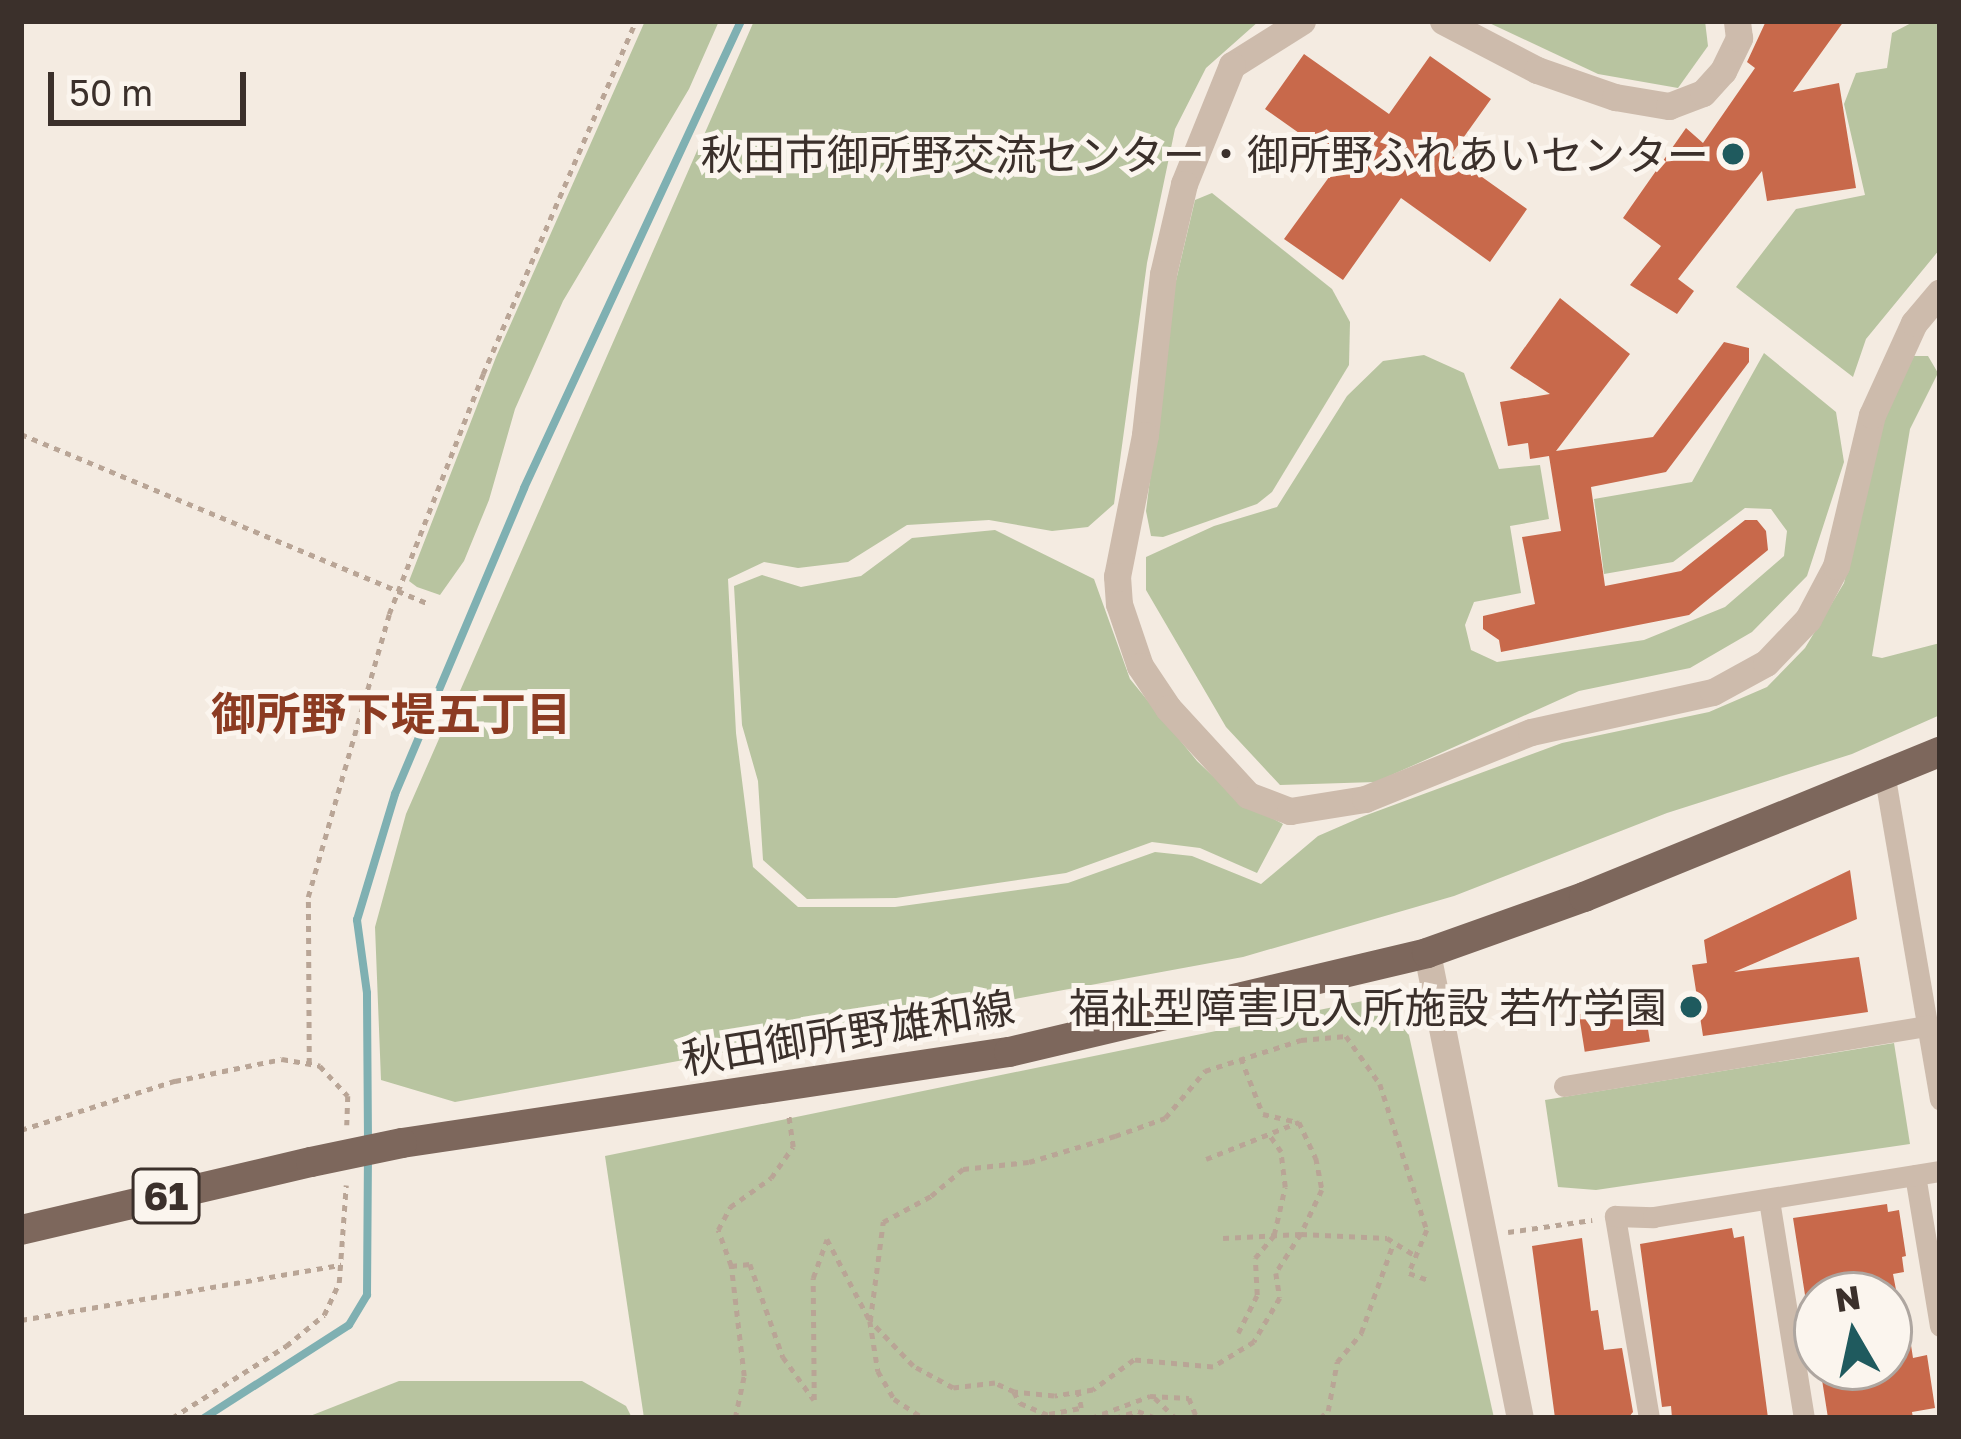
<!DOCTYPE html>
<meta charset="utf-8">
<style>
body{margin:0}
#map{position:relative;width:1961px;height:1439px;overflow:hidden;background:#f4ebe1;font-family:"Golos Text","Noto Sans JP",sans-serif}
div>[style]{position:absolute}
[style*='--x']{left:calc(var(--x)*1px);top:calc(var(--y)*1px);width:calc(var(--w)*1px);rotate:calc(var(--a)*1deg)}
.green>*{inset:0;background:#b8c4a0}
.stream>*{height:8px;margin:-4px;padding:0 4px;transform-origin:4px;border-radius:4px;background:#7fb0b2}
.building>*{inset:0;background:#c8694b;transform-origin:0 0}
.path>*{height:4.5px;margin-top:-2.25px;transform-origin:0;background:repeating-linear-gradient(90deg,#b9a596 0 6px,transparent 0 12px)}
.minor>*{height:21px;margin:-10.5px;padding:0 10.5px;transform-origin:10.5px;border-radius:10.5px;background:#cdbbac}
.tertiary>*{height:27px;margin:-13.5px;padding:0 13.5px;transform-origin:13.5px;border-radius:13.5px;background:#cdbbac}
.primary>*{height:30px;margin:-15px;padding:0 15px;transform-origin:15px;border-radius:15px;background:#7d675c}
.primary-bridge>*{height:30px;margin:-15px;padding:0 15px;transform-origin:15px;border-radius:15px;background:#7d675c}
.dots>*{width:33px;height:33px;translate:-50% -50%;box-sizing:border-box;border:6px solid #fbf5ee;border-radius:50%}
span{translate:-50% -50%;white-space:nowrap;text-align:center;line-height:1.15;-webkit-text-stroke:10px #fbf5ee;paint-order:stroke}
.shield-label span{padding:3px 9px;background:#fbf5ee;border:3px solid;border-radius:9px;-webkit-text-stroke-width:0}
.shield-label{font-size:39px;color:#3b302b;font-weight:700}
.poi-label{font-size:42px;color:#3b302b}
.right{translate:-100% -50%;text-align:right}
.street-label{font-size:42px;color:#3b302b}
.neighbourhood-label{font-size:45px;color:#8c3b22;font-weight:700}
.frame{position:absolute;inset:0;border:24px solid #3b302b;pointer-events:none}
.north{position:absolute;left:1793px;top:1271px;width:120px;height:120px;box-sizing:border-box;background:#fbf5ee;border:3px solid #aea6a0;border-radius:50%;rotate:351deg;font-size:33px;font-weight:700;line-height:48px;text-align:center;color:#3b302b}
.north::after{content:'';display:block;margin:auto;width:42px;height:54px;background:#1f5a5e;clip-path:polygon(50% 0,100% 100%,50% 72%,0 100%)}
.scale{position:absolute;left:48px;top:72px;width:198px;height:54px;box-sizing:border-box;border:6px solid #3b302b;border-top:0;padding-left:15px;font-size:36px;line-height:42px;white-space:nowrap;color:#3b302b;-webkit-text-stroke:9px #fbf5ee;paint-order:stroke}
</style>
<div id="map">
<div class="green">
<div style="clip-path:polygon(645px 21px,719px 21px,689px 89px,563px 301px,515px 409px,489px 500px,464px 561px,440px 595px,417px 587px,409px 581px,496px 357px)"></div>
<div style="clip-path:polygon(754px 21px,1259px 21px,1206px 68px,1175px 129px,1147px 263px,1114px 504px,1088px 527px,1052px 531px,989px 520px,907px 525px,848px 562px,798px 568px,764px 562px,728px 579px,736px 733px,753px 867px,798px 907px,895px 907px,1068px 883px,1155px 852px,1192px 856px,1261px 884px,1318px 836px,1364px 816px,1562px 743px,1709px 712px,1767px 687px,1805px 648px,1844px 583px,1886px 407px,1914px 356px,1928px 356px,1938px 373px,1910px 429px,1872px 656px,1882px 658px,1940px 643px,1940px 715px,1852px 754px,1667px 813px,1454px 896px,1243px 957px,455px 1102px,381px 1080px,375px 927px,406px 814px)"></div>
<div style="clip-path:polygon(1485px 21px,1705px 21px,1708px 46px,1678px 88px,1598px 74px)"></div>
<div style="clip-path:polygon(1915px 21px,1940px 21px,1940px 249px,1866px 339px,1853px 377px,1736px 287px,1796px 209px,1865px 195px,1844px 104px,1856px 73px,1887px 68px,1892px 33px)"></div>
<div style="clip-path:polygon(1212px 193px,1332px 289px,1350px 322px,1349px 365px,1272px 492px,1257px 504px,1163px 537px,1151px 536px,1146px 511px,1174px 289px,1195px 200px)"></div>
<div style="clip-path:polygon(1764px 353px,1836px 412px,1844px 462px,1807px 576px,1752px 632px,1690px 668px,1579px 691px,1376px 782px,1280px 785px,1226px 727px,1146px 590px,1146px 557px,1214px 526px,1277px 507px,1347px 396px,1383px 361px,1424px 355px,1464px 373px,1499px 469px,1540px 465px,1549px 519px,1510px 526px,1521px 593px,1474px 602px,1465px 625px,1471px 650px,1497px 662px,1644px 640px,1725px 607px,1784px 556px,1787px 531px,1771px 509px,1745px 508px,1673px 562px,1604px 574px,1594px 499px,1692px 482px)"></div>
<div style="clip-path:polygon(995px 530px,1094px 579px,1130px 679px,1197px 761px,1238px 800px,1283px 824px,1257px 873px,1200px 848px,1152px 842px,1066px 873px,896px 898px,807px 899px,763px 860px,758px 781px,742px 725px,734px 586px,762px 575px,801px 587px,861px 576px,912px 538px)"></div>
<div style="clip-path:polygon(1363px 1001px,1406px 1022px,1494px 1418px,644px 1418px,605px 1156px)"></div>
<div style="clip-path:polygon(1894px 1043px,1910px 1144px,1596px 1190px,1558px 1187px,1545px 1100px)"></div>
<div style="clip-path:polygon(399px 1381px,582px 1381px,626px 1406px,632px 1418px,305px 1418px)"></div>
</div>
<div class="stream">
<div style="--x:368;--y:1141;--w:148;--a:-90.4"></div>
<div style="--x:367;--y:993;--w:74;--a:-97.8"></div>
<div style="--x:357;--y:920;--w:132;--a:-73.2"></div>
<div style="--x:395;--y:794;--w:332;--a:-67.1"></div>
<div style="--x:524;--y:488;--w:515;--a:-65.08"></div>
<div style="--x:204;--y:1418;--w:172;--a:-32.7"></div>
<div style="--x:349;--y:1325;--w:35;--a:-59"></div>
<div style="--x:367;--y:1295;--w:139;--a:-89.6"></div>
</div>
<div class="building">
<div style="clip-path:polygon(1766px 21px,1844px 21px,1793px 92px,1839px 83px,1856px 188px,1767px 201px,1762px 171px,1678px 279px,1694px 291px,1677px 314px,1630px 285px,1661px 246px,1623px 218px,1686px 128px,1703px 143px,1755px 68px,1747px 62px)"></div>
<div style="clip-path:polygon(1304px 54px,1389px 114px,1430px 56px,1491px 99px,1451px 155px,1527px 209px,1490px 262px,1401px 198px,1343px 280px,1284px 239px,1340px 162px,1265px 109px)"></div>
<div style="clip-path:polygon(1560px 298px,1630px 354px,1556px 451px,1653px 437px,1724px 342px,1749px 348px,1749px 362px,1666px 472px,1591px 487px,1605px 586px,1681px 571px,1745px 520px,1757px 520px,1766px 531px,1768px 550px,1689px 615px,1501px 652px,1499px 640px,1483px 629px,1483px 616px,1535px 604px,1522px 537px,1561px 531px,1549px 456px,1530px 459px,1528px 443px,1508px 446px,1500px 402px,1550px 394px,1510px 368px)"></div>
<div style="clip-path:polygon(1850px 870px,1857px 919px,1734px 972px,1859px 957px,1868px 1012px,1703px 1036px,1692px 965px,1707px 963px,1704px 940px)"></div>
<div style="left:1644px;top:1004px;width:38px;height:66px;rotate:81deg"></div>
<div style="clip-path:polygon(1887px 1204px,1888px 1212px,1899px 1210px,1906px 1256px,1902px 1257px,1904px 1272px,1893px 1274px,1897px 1295px,1805px 1295px,1793px 1218px)"></div>
<div style="clip-path:polygon(1732px 1228px,1734px 1238px,1744px 1236px,1768px 1418px,1672px 1418px,1671px 1406px,1662px 1407px,1640px 1244px)"></div>
<div style="clip-path:polygon(1582px 1238px,1591px 1311px,1598px 1310px,1604px 1350px,1622px 1348px,1633px 1412px,1628px 1418px,1555px 1418px,1532px 1246px)"></div>
<div style="clip-path:polygon(1909px 1332px,1913px 1358px,1927px 1355px,1935px 1408px,1912px 1412px,1913px 1418px,1828px 1418px,1820px 1367px,1889px 1367px,1889px 1335px)"></div>
</div>
<div class="path">
<div style="--x:21;--y:434;--w:442;--a:22.6"></div>
<div style="--x:1241;--y:1058;--w:60;--a:68.6"></div>
<div style="--x:1263;--y:1114;--w:37;--a:13"></div>
<div style="--x:1299;--y:1122;--w:40;--a:65"></div>
<div style="--x:1316;--y:1158;--w:33;--a:79"></div>
<div style="--x:1322;--y:1190;--w:49;--a:115.5"></div>
<div style="--x:1301;--y:1234;--w:86;--a:2.7"></div>
<div style="--x:1387;--y:1238;--w:32;--a:32"></div>
<div style="--x:309;--y:1064;--w:167;--a:-90.3"></div>
<div style="--x:308;--y:897;--w:294;--a:-74"></div>
<div style="--x:389;--y:614;--w:258;--a:-68.6"></div>
<div style="--x:483;--y:374;--w:385;--a:-66.6"></div>
<div style="--x:21;--y:1130;--w:162;--a:-17.7"></div>
<div style="--x:175;--y:1081;--w:109;--a:-11.6"></div>
<div style="--x:282;--y:1059;--w:39;--a:10"></div>
<div style="--x:320;--y:1066;--w:41;--a:47"></div>
<div style="--x:348;--y:1096;--w:29;--a:92"></div>
<div style="--x:1206;--y:1159;--w:100;--a:-21.7"></div>
<div style="--x:1508;--y:1232;--w:85;--a:-8.1"></div>
<div style="--x:1301;--y:1234;--w:46;--a:122.7"></div>
<div style="--x:1276;--y:1273;--w:25;--a:81"></div>
<div style="--x:1280;--y:1298;--w:51;--a:120.6"></div>
<div style="--x:1254;--y:1342;--w:48;--a:148.6"></div>
<div style="--x:1213;--y:1367;--w:79;--a:-174.9"></div>
<div style="--x:1134;--y:1360;--w:51;--a:143.8"></div>
<div style="--x:1093;--y:1390;--w:39;--a:171"></div>
<div style="--x:1054;--y:1396;--w:40;--a:-174.3"></div>
<div style="--x:1014;--y:1392;--w:21;--a:-155"></div>
<div style="--x:995;--y:1383;--w:42;--a:173.2"></div>
<div style="--x:953;--y:1388;--w:46;--a:-151.2"></div>
<div style="--x:913;--y:1366;--w:62;--a:-133.7"></div>
<div style="--x:870;--y:1321;--w:100;--a:-82.5"></div>
<div style="--x:883;--y:1222;--w:55;--a:-28.4"></div>
<div style="--x:931;--y:1196;--w:42;--a:-40.2"></div>
<div style="--x:963;--y:1169;--w:66;--a:-6.1"></div>
<div style="--x:1029;--y:1162;--w:90;--a:-16.8"></div>
<div style="--x:1115;--y:1136;--w:53;--a:-19.8"></div>
<div style="--x:1165;--y:1118;--w:62;--a:-49.6"></div>
<div style="--x:1205;--y:1071;--w:101;--a:-17.9"></div>
<div style="--x:1301;--y:1040;--w:45;--a:-5.1"></div>
<div style="--x:1346;--y:1036;--w:59;--a:54.7"></div>
<div style="--x:1380;--y:1084;--w:153;--a:72.2"></div>
<div style="--x:1427;--y:1230;--w:47;--a:112.7"></div>
<div style="--x:1409;--y:1273;--w:23;--a:20"></div>
<div style="--x:1223;--y:1238;--w:78;--a:-2.9"></div>
<div style="--x:731;--y:1266;--w:38;--a:-110"></div>
<div style="--x:718;--y:1230;--w:26;--a:-62"></div>
<div style="--x:730;--y:1207;--w:50;--a:-35.3"></div>
<div style="--x:771;--y:1178;--w:38;--a:-55"></div>
<div style="--x:793;--y:1147;--w:34;--a:-98"></div>
<div style="--x:21;--y:1320;--w:325;--a:-9.8"></div>
<div style="--x:1238;--y:1333;--w:42;--a:-63.4"></div>
<div style="--x:1257;--y:1295;--w:37;--a:-93"></div>
<div style="--x:1255;--y:1258;--w:30;--a:-50"></div>
<div style="--x:1274;--y:1235;--w:49;--a:-77.1"></div>
<div style="--x:1285;--y:1187;--w:35;--a:-97"></div>
<div style="--x:1281;--y:1152;--w:21;--a:-125"></div>
<div style="--x:1014;--y:1392;--w:13;--a:61"></div>
<div style="--x:1020;--y:1403;--w:38;--a:23"></div>
<div style="--x:1155;--y:1398;--w:29;--a:44"></div>
<div style="--x:1049;--y:1414;--w:33;--a:-11"></div>
<div style="--x:1081;--y:1408;--w:16;--a:-101"></div>
<div style="--x:172;--y:1418;--w:135;--a:-32.3"></div>
<div style="--x:286;--y:1346;--w:49;--a:-39.2"></div>
<div style="--x:324;--y:1315;--w:35;--a:-65"></div>
<div style="--x:339;--y:1283;--w:98;--a:-85.9"></div>
<div style="--x:735;--y:1418;--w:43;--a:-77.9"></div>
<div style="--x:744;--y:1376;--w:111;--a:-96.7"></div>
<div style="--x:731;--y:1266;--w:19;--a:-6"></div>
<div style="--x:750;--y:1264;--w:99;--a:70.5"></div>
<div style="--x:783;--y:1357;--w:53;--a:54.2"></div>
<div style="--x:814;--y:1400;--w:122;--a:-90.5"></div>
<div style="--x:813;--y:1278;--w:41;--a:-70.3"></div>
<div style="--x:827;--y:1239;--w:93;--a:62.3"></div>
<div style="--x:870;--y:1321;--w:51;--a:80.9"></div>
<div style="--x:878;--y:1371;--w:32;--a:60"></div>
<div style="--x:894;--y:1399;--w:35;--a:33"></div>
<div style="--x:1091;--y:1418;--w:63;--a:-20.4"></div>
<div style="--x:1150;--y:1396;--w:39;--a:3"></div>
<div style="--x:1189;--y:1398;--w:22;--a:68"></div>
<div style="--x:1115;--y:1418;--w:24;--a:-17"></div>
<div style="--x:1138;--y:1411;--w:19;--a:21"></div>
<div style="--x:1320;--y:1418;--w:11;--a:-41"></div>
<div style="--x:1328;--y:1411;--w:50;--a:-79.6"></div>
<div style="--x:1337;--y:1362;--w:38;--a:-50"></div>
<div style="--x:1361;--y:1333;--w:95;--a:-70.2"></div>
</div>
<div class="minor">
<div style="--x:1885;--y:778;--w:326;--a:80.3"></div>
<div style="--x:1564;--y:1086;--w:369;--a:-9.4"></div>
<div style="--x:1915;--y:1175;--w:153;--a:80.6"></div>
<div style="--x:1769;--y:1200;--w:221;--a:80.9"></div>
<div style="--x:1649;--y:1418;--w:205;--a:-99.6"></div>
<div style="--x:1615;--y:1216;--w:38;--a:2"></div>
<div style="--x:1653;--y:1217;--w:291;--a:-9.1"></div>
</div>
<div class="tertiary">
<div style="--x:1302;--y:21;--w:83;--a:147.8"></div>
<div style="--x:1232;--y:65;--w:128;--a:112"></div>
<div style="--x:1184;--y:184;--w:92;--a:103.1"></div>
<div style="--x:1163;--y:274;--w:162;--a:96.4"></div>
<div style="--x:1145;--y:435;--w:144;--a:101.2"></div>
<div style="--x:1117;--y:576;--w:28;--a:86"></div>
<div style="--x:1119;--y:604;--w:65;--a:71.3"></div>
<div style="--x:1140;--y:666;--w:50;--a:56.3"></div>
<div style="--x:1168;--y:708;--w:118;--a:47.4"></div>
<div style="--x:1248;--y:795;--w:45;--a:20.9"></div>
<div style="--x:1290;--y:811;--w:76;--a:-9.1"></div>
<div style="--x:1365;--y:799;--w:179;--a:-22"></div>
<div style="--x:1531;--y:732;--w:186;--a:-12.4"></div>
<div style="--x:1713;--y:692;--w:60;--a:-28.7"></div>
<div style="--x:1766;--y:663;--w:61;--a:-46.3"></div>
<div style="--x:1808;--y:619;--w:60;--a:-62.2"></div>
<div style="--x:1836;--y:566;--w:155;--a:-76.6"></div>
<div style="--x:1872;--y:415;--w:101;--a:-65.5"></div>
<div style="--x:1914;--y:323;--w:40;--a:-50"></div>
<div style="--x:1443;--y:21;--w:106;--a:27.5"></div>
<div style="--x:1537;--y:70;--w:83;--a:19.1"></div>
<div style="--x:1615;--y:97;--w:55;--a:9.5"></div>
<div style="--x:1669;--y:106;--w:36;--a:-21"></div>
<div style="--x:1703;--y:93;--w:30;--a:-48"></div>
<div style="--x:1723;--y:71;--w:37;--a:-64"></div>
<div style="--x:1739;--y:38;--w:17;--a:-97"></div>
<div style="--x:1427;--y:953;--w:474;--a:78.7"></div>
</div>
<div class="primary">
<div style="--x:402;--y:1143;--w:614;--a:-8.53"></div>
<div style="--x:1009;--y:1052;--w:430;--a:-13.3"></div>
<div style="--x:1427;--y:953;--w:167;--a:-19.6"></div>
<div style="--x:1584;--y:897;--w:384;--a:-22.2"></div>
<div style="--x:21;--y:1230;--w:298;--a:-13.2"></div>
</div>
<div class="primary-bridge">
<div style="--x:311;--y:1162;--w:93;--a:-11.8"></div>
</div>
<div class="dots">
<div style="left:1733px;top:154px;background:#1f5a5e"></div>
<div style="left:1691px;top:1007px;background:#1f5a5e"></div>
</div>
<div class="shield-label">
<span style="left:166px;top:1196px">61</span>
</div>
<div class="poi-label">
<span class="right" style="left:1709px;top:154px">秋田市御所野交流センター・御所野ふれあいセンター</span>
<span class="right" style="left:1667px;top:1007px">福祉型障害児入所施設 若竹学園</span>
</div>
<div class="street-label">
<span style="left:848px;top:1032px;rotate:-9deg">秋田御所野雄和線</span>
</div>
<div class="neighbourhood-label">
<span style="left:391px;top:714px">御所野下堤五丁目</span>
</div>
<div class="frame"></div>
<div class="north">N</div>
<div class="scale">50 m</div>
</div>
